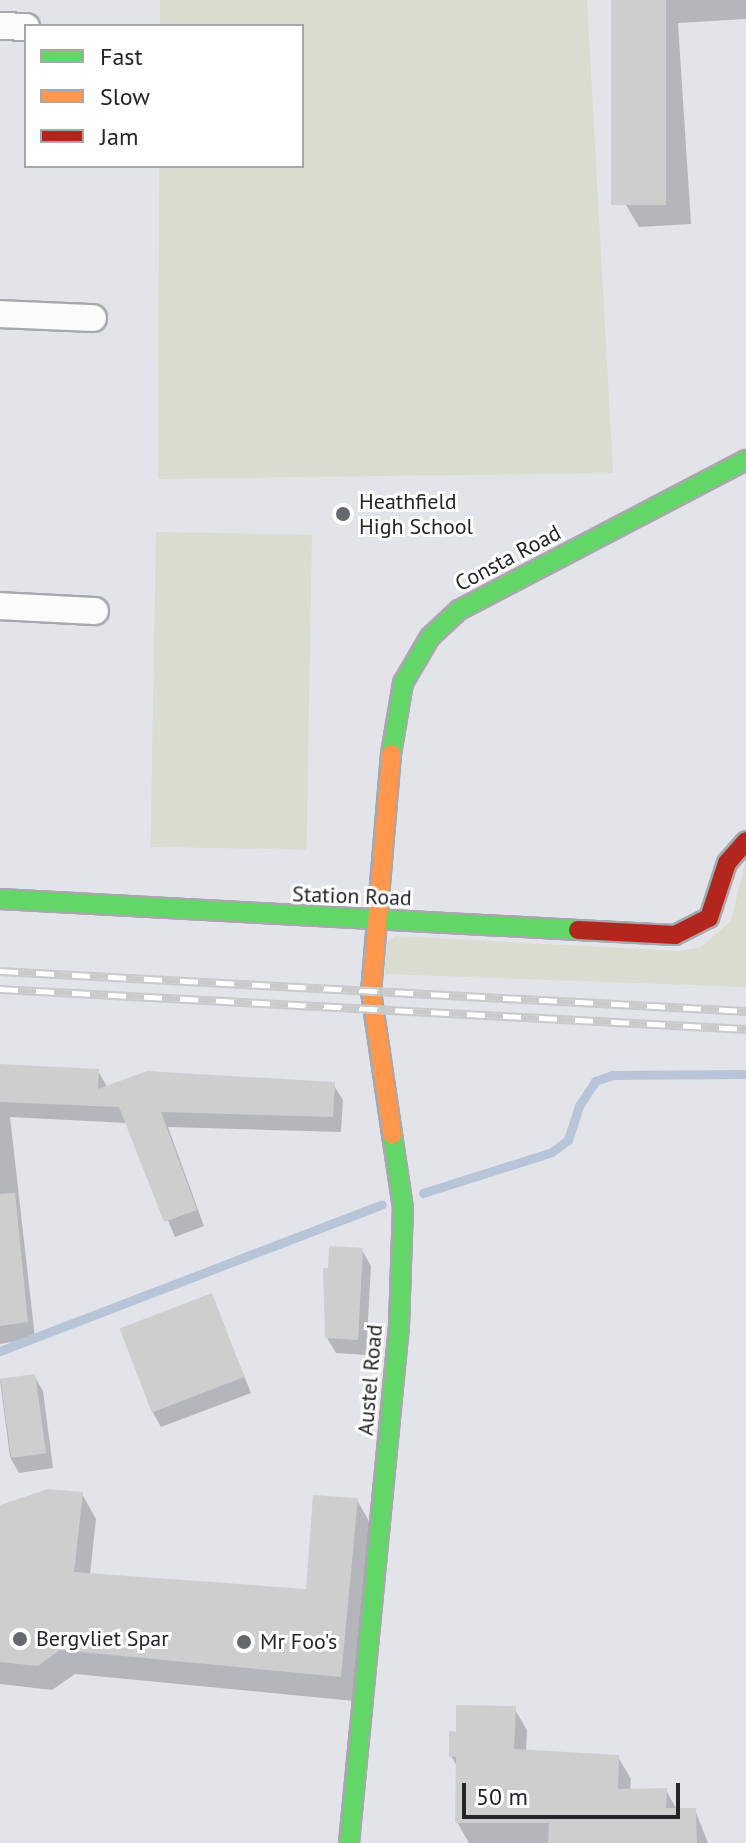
<!DOCTYPE html>
<style>
body{margin:0}
#map{position:relative;width:746px;height:1843px;overflow:hidden;background:#e3e4ea;font-family:"PT Sans",sans-serif}
div>[style]{position:absolute}
[style*='--x']{left:calc(var(--x)*1px);top:calc(var(--y)*1px);width:calc(var(--w)*1px);rotate:calc(var(--a)*1deg)}
.green>*{inset:0;background:#dadcd0;transform-origin:0 0}
.shadow>*{inset:0;background:#0003}
.stream>*{height:9px;margin:-4.5px;padding:0 4.5px;transform-origin:4.5px;border-radius:4.5px;background:#b8c4d8}
.building>*{inset:0;background:#cfcecf;transform-origin:0 0}
.roads{filter:drop-shadow(2px 0 #a7a8ac) drop-shadow(-2px 0 #a7a8ac) drop-shadow(0 2px #a7a8ac) drop-shadow(0 -2px #a7a8ac)}
.street>*{height:26px;margin:-13px;padding:0 13px;transform-origin:13px;border-radius:13px;background:#fbfbfc}
.fast>*{height:18px;margin:-9px;padding:0 9px;transform-origin:9px;border-radius:9px;background:#63d668}
.slow>*{height:18px;margin:-9px;padding:0 9px;transform-origin:9px;border-radius:9px;background:#ff974d}
.jam>*{height:18px;margin:-9px;padding:0 9px;transform-origin:9px;border-radius:9px;background:#b3261e}
.rail>*{height:9px;margin-top:-4.5px;transform-origin:0;background:repeating-linear-gradient(90deg,#fff 0 18px,#cacacb 0 36px);box-sizing:border-box;border-block:2px solid #cacacb}
.dots>*{width:22px;height:22px;translate:-50% -50%;box-sizing:border-box;border:4px solid #fff;border-radius:50%}
span{translate:-50% -50%;white-space:nowrap;text-align:center;line-height:1.15;-webkit-text-stroke:6px #fff;paint-order:stroke}
.poi-label{font-size:22px;color:#242529}
.left{translate:0 -50%;text-align:left}
.street-label{font-size:22px;color:#242529}
.legend{position:absolute;left:24px;top:24px;width:280px;height:144px;box-sizing:border-box;background:#fff;border:2px solid #a7a8a9;margin:0;padding:10px 14px;list-style:none;font-size:24px;color:#242529}
.legend li{display:flex;align-items:center;gap:16px;height:40px}
.legend b{width:40px;border:2px solid #a7a8a9}
.scale{position:absolute;left:462px;top:1783px;width:218px;height:36px;box-sizing:border-box;border:4px solid #242529;border-top:0;padding-left:10px;font-size:24px;line-height:28px;white-space:nowrap;color:#242529;-webkit-text-stroke:6px #fff;paint-order:stroke}
</style>
<div id="map">
<div class="green">
<div style="clip-path:polygon(160px 0,587px 0,613px 473px,158px 479px,159px 166px,302px 166px,302px 26px,160px 26px)"></div>
<div style="left:156px;top:532px;width:156px;height:315px;rotate:1deg"></div>
<div style="clip-path:polygon(746px 859px,746px 987px,385px 974px,386px 943px,395px 936px,679px 951px,701px 947px,731px 921px)"></div>
</div>
<div class="shadow">
<div style="clip-path:polygon(613px 0,746px 0,746px 19px,678px 23px,691px 224px,639px 227px,626px 205px)"></div>
<div style="clip-path:polygon(0 1066px,98px 1071px,108px 1088px,333px 1084px,343px 1100px,341px 1132px,168px 1127px,204px 1226px,175px 1237px,127px 1123px,10px 1117px,35px 1338px,0 1344px)"></div>
<div style="clip-path:polygon(362px 1250px,371px 1266px,366px 1355px,336px 1353px,327px 1338px)"></div>
<div style="clip-path:polygon(211px 1295px,251px 1393px,161px 1427px,152px 1411px)"></div>
<div style="clip-path:polygon(34px 1376px,43px 1391px,53px 1468px,19px 1473px,10px 1457px,0 1380px)"></div>
<div style="clip-path:polygon(82px 1494px,96px 1519px,90px 1575px,308px 1591px,357px 1500px,371px 1525px,354px 1701px,75px 1674px,52px 1690px,0 1684px,0 1534px)"></div>
<div style="clip-path:polygon(514px 1708px,527px 1730px,526px 1752px,618px 1757px,631px 1779px,630px 1791px,666px 1790px,677px 1810px,695px 1810px,708px 1843px,469px 1843px,457px 1822px,458px 1768px,451px 1756px,458px 1734px)"></div>
</div>
<div class="stream">
<div style="--x:423;--y:1193;--w:135;--a:-17.6"></div>
<div style="--x:552;--y:1152;--w:20;--a:-37"></div>
<div style="--x:568;--y:1140;--w:36;--a:-72"></div>
<div style="--x:579;--y:1106;--w:30;--a:-57"></div>
<div style="--x:595;--y:1081;--w:18;--a:-19"></div>
<div style="--x:612;--y:1075;--w:134;--a:-0.4"></div>
<div style="--x:0;--y:1351;--w:409;--a:-21"></div>
</div>
<div class="building">
<div style="left:611px;top:0;width:55px;height:205px"></div>
<div style="clip-path:polygon(0 1064px,99px 1069px,98px 1089px,147px 1071px,335px 1082px,333px 1117px,161px 1112px,197px 1210px,164px 1222px,119px 1107px,0 1102px)"></div>
<div style="clip-path:polygon(15px 1193px,28px 1322px,0 1326px,0 1194px)"></div>
<div style="clip-path:polygon(329px 1246px,363px 1248px,358px 1340px,325px 1338px,323px 1268px,328px 1268px)"></div>
<div style="left:212px;top:1293px;width:90px;height:99px;rotate:69deg"></div>
<div style="left:35px;top:1374px;width:80px;height:35px;rotate:82deg"></div>
<div style="clip-path:polygon(48px 1489px,83px 1492px,74px 1572px,306px 1589px,313px 1495px,358px 1498px,341px 1677px,60px 1650px,38px 1666px,0 1662px,0 1505px)"></div>
<div style="clip-path:polygon(456px 1705px,516px 1706px,514px 1749px,619px 1755px,618px 1789px,667px 1788px,666px 1808px,696px 1808px,697px 1843px,548px 1843px,549px 1823px,455px 1823px,456px 1757px,449px 1757px,449px 1731px,456px 1732px)"></div>
</div>
<div class="roads">
<div class="street">
<div style="--x:0;--y:26;--w:26;--a:2"></div>
<div style="--x:0;--y:314;--w:93;--a:2.5"></div>
<div style="--x:0;--y:606;--w:95;--a:3"></div>
</div>
<div class="fast">
<div style="--x:391;--y:754;--w:72;--a:-80.4"></div>
<div style="--x:403;--y:683;--w:53;--a:-59.6"></div>
<div style="--x:430;--y:637;--w:40;--a:-43"></div>
<div style="--x:459;--y:610;--w:324;--a:-27.6"></div>
<div style="--x:0;--y:899;--w:579;--a:3.07"></div>
<div style="--x:349;--y:1843;--w:519;--a:-84.48"></div>
<div style="--x:399;--y:1326;--w:118;--a:-88.1"></div>
<div style="--x:403;--y:1208;--w:75;--a:-98.5"></div>
</div>
<div class="slow">
<div style="--x:391;--y:754;--w:239;--a:94.8"></div>
<div style="--x:371;--y:992;--w:144;--a:81.6"></div>
</div>
<div class="jam">
<div style="--x:578;--y:930;--w:97;--a:3"></div>
<div style="--x:675;--y:935;--w:38;--a:-27"></div>
<div style="--x:709;--y:918;--w:58;--a:-71.9"></div>
<div style="--x:727;--y:863;--w:29;--a:-49"></div>
</div>
</div>
<div class="rail">
<div style="--x:0;--y:971;--w:747;--a:3.07"></div>
<div style="--x:0;--y:989;--w:747;--a:3.07"></div>
</div>
<div class="dots">
<div style="left:343px;top:514px;background:#67686d"></div>
<div style="left:20px;top:1639px;background:#67686d"></div>
<div style="left:244px;top:1642px;background:#67686d"></div>
</div>
<div class="poi-label">
<span class="left" style="left:359px;top:514px">Heathfield<br>High School</span>
<span class="left" style="left:36px;top:1639px">Bergvliet Spar</span>
<span class="left" style="left:260px;top:1642px">Mr Foo's</span>
</div>
<div class="street-label">
<span style="left:508px;top:558px;rotate:-28deg">Consta Road</span>
<span style="left:352px;top:896px;rotate:2deg">Station Road</span>
<span style="left:370px;top:1380px;rotate:-85deg">Austel Road</span>
</div>
<ul class="legend">
<li><b style="height:10px;background:#63d668"></b>Fast</li>
<li><b style="height:10px;background:#ff974d"></b>Slow</li>
<li><b style="height:10px;background:#b3261e"></b>Jam</li>
</ul>
<div class="scale">50 m</div>
</div>
